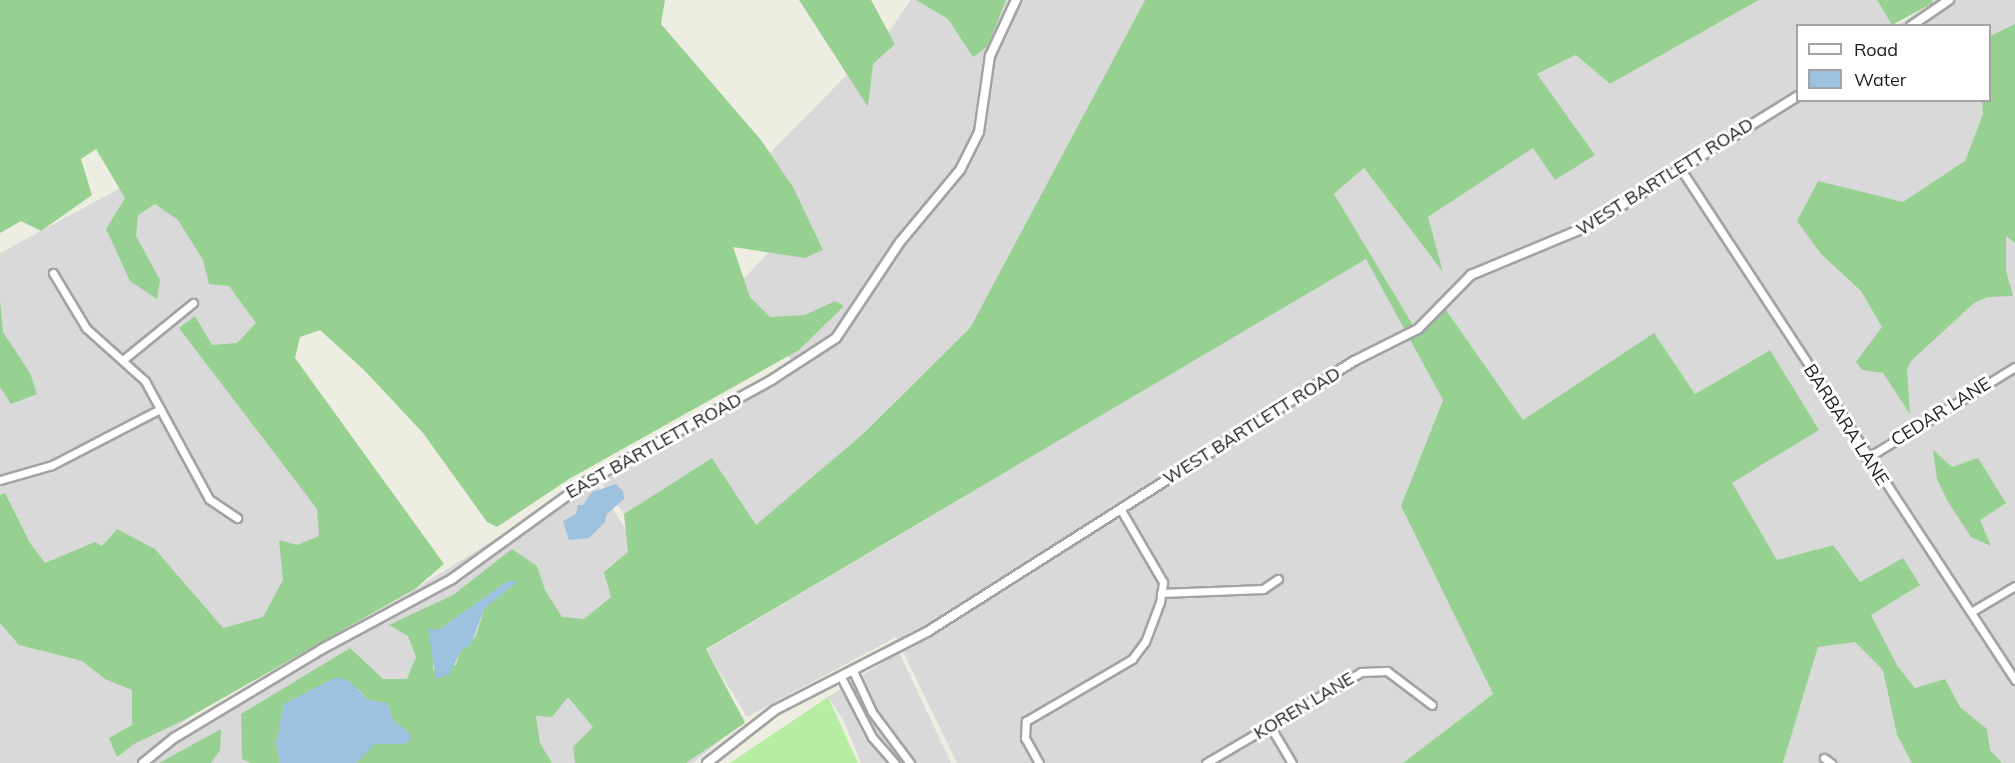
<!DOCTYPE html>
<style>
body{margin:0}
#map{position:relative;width:2015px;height:763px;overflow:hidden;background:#eeede1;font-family:Mulish,sans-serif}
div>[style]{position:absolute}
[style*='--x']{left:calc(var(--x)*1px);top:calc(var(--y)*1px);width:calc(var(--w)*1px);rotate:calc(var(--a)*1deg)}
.residential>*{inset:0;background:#dad9d9}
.grass>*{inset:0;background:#b6eda2}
.forest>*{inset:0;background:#97d192}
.water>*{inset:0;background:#9dc2e0}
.roads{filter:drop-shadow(2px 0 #a3a3a3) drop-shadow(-2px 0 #a3a3a3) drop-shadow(0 2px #a3a3a3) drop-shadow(0 -2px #a3a3a3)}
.minor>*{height:7px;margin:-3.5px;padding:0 3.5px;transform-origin:3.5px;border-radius:3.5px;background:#fff}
.tertiary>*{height:8px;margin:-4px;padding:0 4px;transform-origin:4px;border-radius:4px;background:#fff}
span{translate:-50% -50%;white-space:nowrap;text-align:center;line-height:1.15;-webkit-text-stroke:6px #fff;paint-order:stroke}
.street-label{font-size:18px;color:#1c1c1c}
.legend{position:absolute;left:1796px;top:24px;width:195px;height:78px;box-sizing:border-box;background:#fff;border:2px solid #a4a4a4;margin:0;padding:8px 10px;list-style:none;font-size:18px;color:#1c1c1c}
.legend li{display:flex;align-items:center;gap:12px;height:30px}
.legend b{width:30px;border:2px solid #a4a4a4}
</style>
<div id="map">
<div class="residential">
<div style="clip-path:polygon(911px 0,1145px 0,970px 328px,864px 433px,756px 526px,712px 458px,624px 514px,601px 482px,798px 369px,735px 288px,805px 214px,770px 153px,888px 33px)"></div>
<div style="clip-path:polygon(1759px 0,1877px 0,1892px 25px,1798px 26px,1798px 100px,1990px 100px,1990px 26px,1897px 25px,1933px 3px,1932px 0,2015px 0,2015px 763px,1783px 763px,1818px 647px,1860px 583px,1832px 545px,1777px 560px,1731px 483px,1769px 350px,1695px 394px,1654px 334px,1523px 420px,1439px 300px,1413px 325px,1334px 194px,1364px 168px,1442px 270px,1427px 218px,1533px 147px,1536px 75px,1576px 55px,1610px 84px)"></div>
<div style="clip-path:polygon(165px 164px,281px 341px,333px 524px,268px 651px,135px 763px,0 763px,0 253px)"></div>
<div style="clip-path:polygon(1366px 258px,1443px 400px,1401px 506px,1493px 694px,1403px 763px,957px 763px,896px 637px,747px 717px,706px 650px)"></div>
<div style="clip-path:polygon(596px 482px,745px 720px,693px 763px,145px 763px,180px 734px,541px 511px)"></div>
<div style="clip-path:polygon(899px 652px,951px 763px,861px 763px,844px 721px,828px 697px)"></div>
</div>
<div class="grass">
<div style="clip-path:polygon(828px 697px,858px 763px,730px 763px)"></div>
</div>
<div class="forest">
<div style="clip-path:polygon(0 0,665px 0,661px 24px,761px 140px,793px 187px,823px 250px,805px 258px,733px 247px,750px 297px,770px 317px,805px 315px,835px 301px,844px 306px,799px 350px,569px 479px,497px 527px,487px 522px,423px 433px,365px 371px,320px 330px,300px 337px,295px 358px,444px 564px,415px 589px,188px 718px,134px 744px,117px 757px,109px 738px,132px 725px,132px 690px,105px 679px,82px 661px,19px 645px,0 623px,0 495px,5px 493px,30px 543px,45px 563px,95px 542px,102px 546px,117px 529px,155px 549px,223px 628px,263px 617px,283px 580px,279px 540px,297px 545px,319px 536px,317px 509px,179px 328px,195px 316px,212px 345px,237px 343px,256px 323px,229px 286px,209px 284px,203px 260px,178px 220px,155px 204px,138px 215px,136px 236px,160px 280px,157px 299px,130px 281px,106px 229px,125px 198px,96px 149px,81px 159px,92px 195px,41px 231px,21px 221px,0 233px)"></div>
<div style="clip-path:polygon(799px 0,871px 0,895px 44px,873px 64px,868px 107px)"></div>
<div style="clip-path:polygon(916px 0,1006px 0,988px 46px,973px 57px,948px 19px)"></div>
<div style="clip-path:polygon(evenodd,1145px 0,1759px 0,1610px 84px,1576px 55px,1537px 74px,1595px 155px,1555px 180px,1533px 148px,1428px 217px,1443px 272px,1364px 168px,1334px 194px,1413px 325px,1439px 300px,1523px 420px,1654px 333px,1695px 394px,1770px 350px,1819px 430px,1732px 483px,1777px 560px,1833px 545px,1860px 582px,1903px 558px,1920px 585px,1871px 615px,1898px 667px,1915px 688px,1945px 679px,1960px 707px,1987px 729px,1990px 750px,2002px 763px,1912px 763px,1897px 735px,1883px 670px,1855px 642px,1818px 647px,1783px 763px,1403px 763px,1493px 694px,1401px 506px,1443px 400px,1366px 259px,706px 649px,745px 723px,686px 763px,575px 763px,573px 747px,593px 727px,568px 697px,552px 717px,536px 716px,540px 743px,552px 763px,356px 763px,375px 743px,404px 744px,410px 735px,393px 720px,387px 703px,368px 700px,359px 690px,337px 677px,284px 704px,276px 743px,280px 763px,251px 763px,242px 759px,241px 714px,350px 648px,383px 679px,407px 679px,416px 657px,408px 636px,389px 625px,453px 595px,512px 549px,537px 566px,545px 590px,562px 617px,584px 619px,611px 597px,604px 572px,628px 552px,624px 514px,712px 458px,756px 525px,864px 433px,970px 328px,1145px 0,508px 581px,517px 581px,484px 609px,476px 636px,460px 652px,456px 665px,433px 670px,434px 645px,440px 629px,508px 581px)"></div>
<div style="clip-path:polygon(1877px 0,1932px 0,1933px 3px,1892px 25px)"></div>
<div style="clip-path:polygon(2015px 24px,2015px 243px,2006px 236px,2006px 271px,2013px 296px,1988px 297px,1974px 303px,1911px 361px,1907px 369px,1910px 414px,1883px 373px,1862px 370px,1856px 362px,1882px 327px,1861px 291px,1821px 254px,1797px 221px,1818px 181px,1903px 202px,1965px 161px,1983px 114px,1982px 101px,1990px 100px,1990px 36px)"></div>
<div style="clip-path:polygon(0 300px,3px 332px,30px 373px,37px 394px,11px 404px,0 387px)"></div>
<div style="clip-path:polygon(1933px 450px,1952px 467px,1978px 458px,2006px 503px,1980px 520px,1991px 546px,1971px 537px,1948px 502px,1937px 479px)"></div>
<div style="clip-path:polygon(221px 729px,220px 750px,211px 763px,159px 763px)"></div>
</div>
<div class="water">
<div style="clip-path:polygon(616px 484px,623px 491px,624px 499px,607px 514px,605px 522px,589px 538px,569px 540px,563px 521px,576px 514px,578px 505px,583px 505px,592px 492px)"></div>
<div style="clip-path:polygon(508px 581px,518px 581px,484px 609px,471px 644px,460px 652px,449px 675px,436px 679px,428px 629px,440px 629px)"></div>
<div style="clip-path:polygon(337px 677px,349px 681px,368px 700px,387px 703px,393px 720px,410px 734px,411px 740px,404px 744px,375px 744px,356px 763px,280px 763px,276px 743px,284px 704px)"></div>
</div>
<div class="roads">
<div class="minor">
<div style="--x:1680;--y:168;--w:612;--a:56.8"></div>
<div style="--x:53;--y:273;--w:64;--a:59"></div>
<div style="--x:86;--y:328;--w:79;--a:41.9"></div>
<div style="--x:145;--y:381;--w:134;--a:61.5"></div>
<div style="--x:209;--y:499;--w:34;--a:34"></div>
<div style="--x:124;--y:359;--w:89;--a:-39.1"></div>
<div style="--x:1867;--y:458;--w:174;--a:-31.6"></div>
<div style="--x:0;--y:480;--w:54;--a:-16.1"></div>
<div style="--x:52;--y:465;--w:122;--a:-27.4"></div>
<div style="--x:1161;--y:593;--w:102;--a:-2.2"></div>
<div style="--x:1263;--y:589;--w:18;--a:-34"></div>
<div style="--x:1971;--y:612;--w:51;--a:-30.6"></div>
<div style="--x:853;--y:671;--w:45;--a:65.1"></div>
<div style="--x:872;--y:712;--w:64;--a:53.3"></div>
<div style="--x:841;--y:677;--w:68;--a:62.7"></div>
<div style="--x:872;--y:737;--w:35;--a:49"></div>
<div style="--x:1270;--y:726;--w:43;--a:59.3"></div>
<div style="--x:1824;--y:758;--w:9;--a:36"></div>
<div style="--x:1039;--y:763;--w:29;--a:-119"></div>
<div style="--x:1025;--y:738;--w:17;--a:-87"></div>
<div style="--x:1026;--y:721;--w:123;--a:-30.3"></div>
<div style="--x:1132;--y:659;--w:21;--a:-53"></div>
<div style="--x:1145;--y:642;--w:43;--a:-69.4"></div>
<div style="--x:1160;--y:602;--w:20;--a:-81"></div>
<div style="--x:1163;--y:582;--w:83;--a:-120.3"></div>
<div style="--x:1206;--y:763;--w:180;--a:-30.4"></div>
<div style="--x:1361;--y:672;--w:26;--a:-2"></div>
<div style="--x:1387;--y:671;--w:56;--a:37.1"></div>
</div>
<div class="tertiary">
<div style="--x:1911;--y:26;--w:46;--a:-34.4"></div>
<div style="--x:143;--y:763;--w:40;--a:-39"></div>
<div style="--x:174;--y:738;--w:173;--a:-31"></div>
<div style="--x:322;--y:649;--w:148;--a:-28.3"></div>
<div style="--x:452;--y:579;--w:165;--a:-35.9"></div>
<div style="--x:586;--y:482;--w:213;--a:-28.8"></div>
<div style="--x:773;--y:379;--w:75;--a:-33.1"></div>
<div style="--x:836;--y:338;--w:115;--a:-56.3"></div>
<div style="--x:900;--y:242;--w:94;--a:-50.2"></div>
<div style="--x:960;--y:170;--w:42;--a:-63.4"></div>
<div style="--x:979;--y:132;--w:77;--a:-81.8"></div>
<div style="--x:990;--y:56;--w:62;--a:-65.1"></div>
<div style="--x:707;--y:763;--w:86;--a:-37.9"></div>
<div style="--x:775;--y:710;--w:171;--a:-27.2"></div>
<div style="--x:927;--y:632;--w:506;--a:-32.4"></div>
<div style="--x:1354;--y:361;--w:72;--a:-26.6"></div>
<div style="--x:1418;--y:329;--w:76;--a:-45.5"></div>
<div style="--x:1471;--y:275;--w:128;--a:-22.6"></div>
<div style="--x:1589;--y:226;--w:246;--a:-31.9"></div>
</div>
</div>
<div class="street-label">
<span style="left:1665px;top:177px;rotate:-32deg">WEST BARTLETT ROAD</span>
<span style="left:1941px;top:412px;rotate:-32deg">CEDAR LANE</span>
<span style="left:1846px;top:425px;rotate:57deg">BARBARA LANE</span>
<span style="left:1252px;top:426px;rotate:-32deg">WEST BARTLETT ROAD</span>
<span style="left:654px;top:446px;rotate:-29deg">EAST BARTLETT ROAD</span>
<span style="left:1304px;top:706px;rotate:-31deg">KOREN LANE</span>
</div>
<ul class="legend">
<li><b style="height:8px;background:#fff"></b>Road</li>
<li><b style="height:16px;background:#9dc2e0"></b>Water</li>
</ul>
</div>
